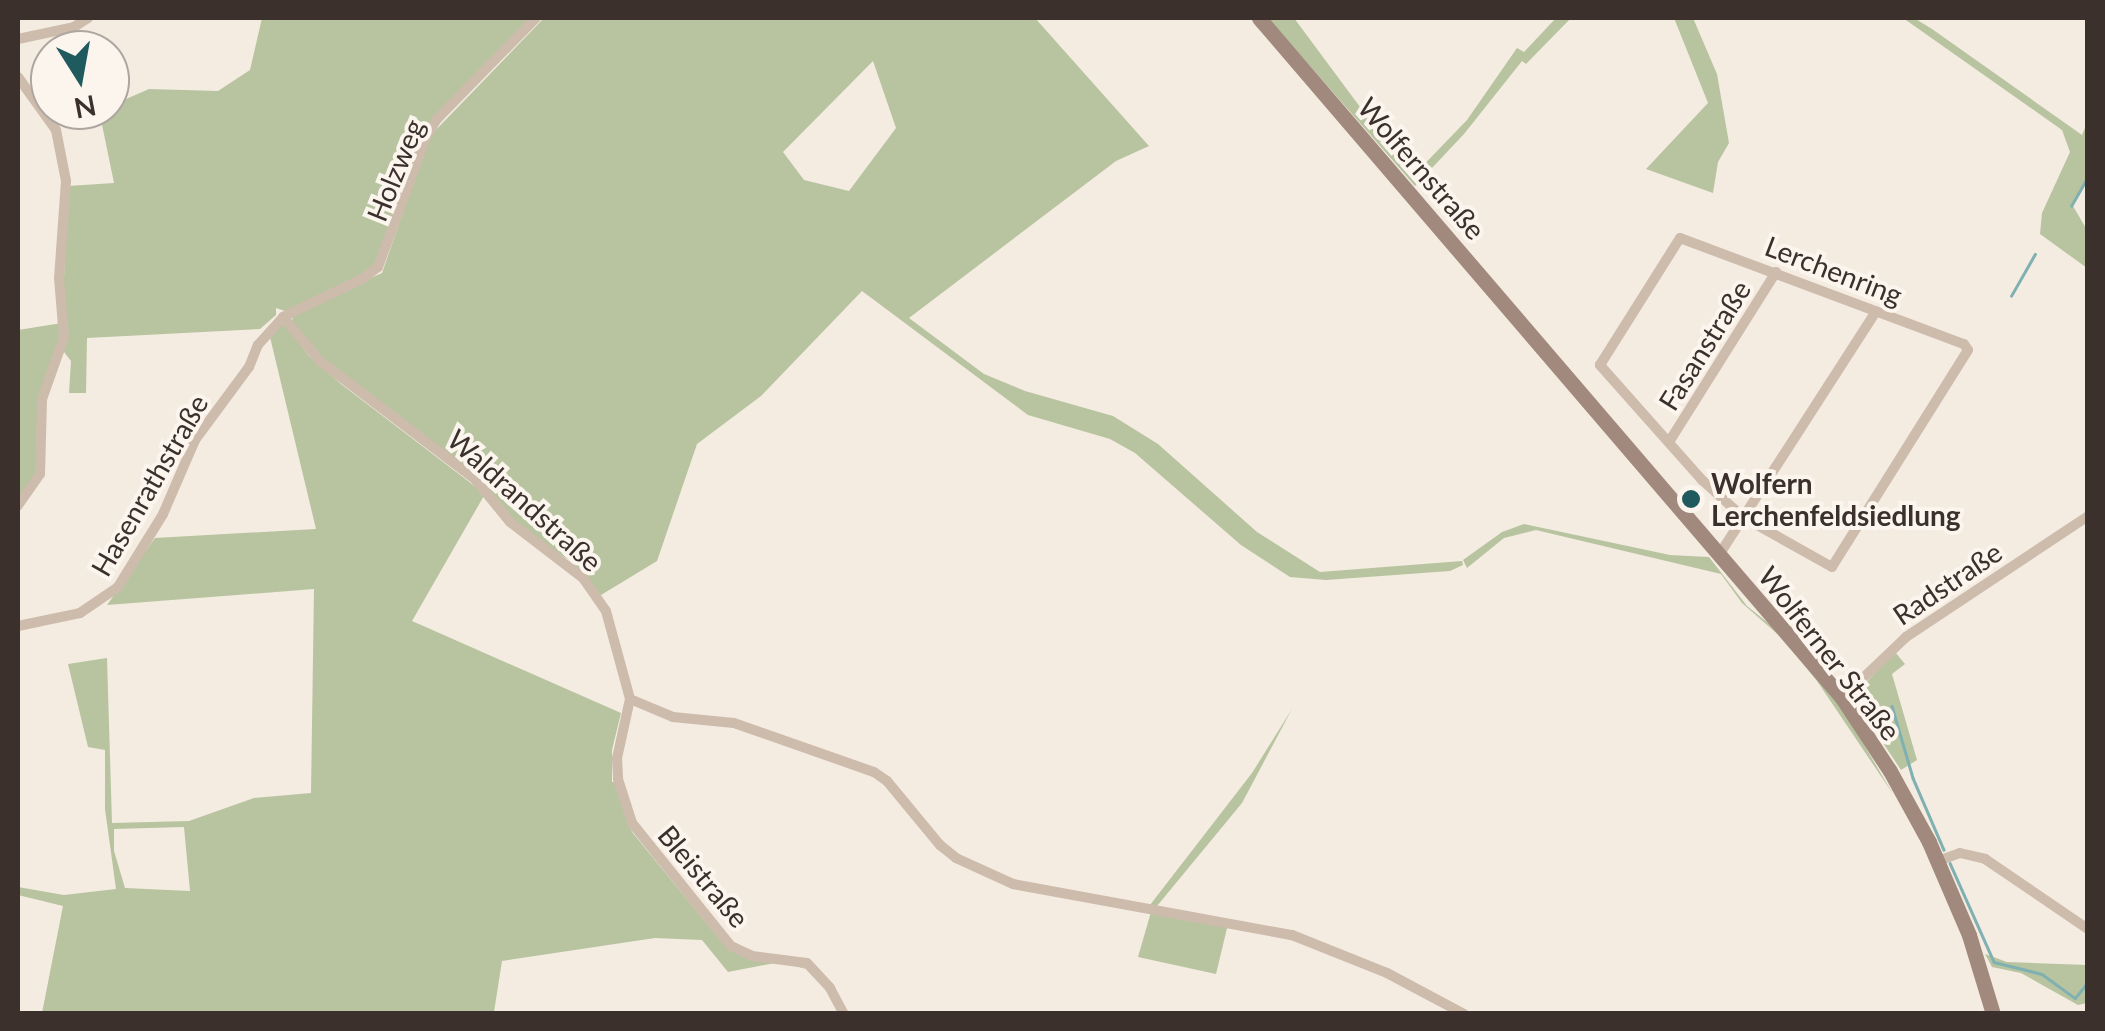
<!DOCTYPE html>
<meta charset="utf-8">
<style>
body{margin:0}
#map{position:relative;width:2105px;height:1031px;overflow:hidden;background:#f4ebe1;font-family:Lato,sans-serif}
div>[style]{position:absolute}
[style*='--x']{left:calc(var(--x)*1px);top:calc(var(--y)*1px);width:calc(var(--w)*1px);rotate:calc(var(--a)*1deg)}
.green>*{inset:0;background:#b8c4a0}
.stream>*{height:2.5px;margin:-1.25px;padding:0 1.25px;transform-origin:1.25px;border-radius:1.25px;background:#7fb0b2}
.street>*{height:10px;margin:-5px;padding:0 5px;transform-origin:5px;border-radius:5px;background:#cdbbac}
.secondary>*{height:15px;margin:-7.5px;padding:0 7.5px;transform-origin:7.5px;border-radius:7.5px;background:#a18a7d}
.dots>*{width:28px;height:28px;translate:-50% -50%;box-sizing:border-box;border:5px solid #fbf5ee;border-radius:50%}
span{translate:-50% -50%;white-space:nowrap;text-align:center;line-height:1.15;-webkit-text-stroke:8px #fbf5ee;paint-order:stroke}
.street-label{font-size:28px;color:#3b302b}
.poi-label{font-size:28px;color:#3b302b;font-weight:700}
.left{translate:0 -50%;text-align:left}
.frame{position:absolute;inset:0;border:20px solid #3b302b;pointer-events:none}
.north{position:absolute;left:30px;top:30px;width:100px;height:100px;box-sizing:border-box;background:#fbf5ee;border:2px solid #aea6a0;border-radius:50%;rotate:169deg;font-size:28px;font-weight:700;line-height:40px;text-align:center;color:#3b302b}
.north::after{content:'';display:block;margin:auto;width:35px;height:45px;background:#1f5a5e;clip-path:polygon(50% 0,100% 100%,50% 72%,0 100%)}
</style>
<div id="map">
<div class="green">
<div style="clip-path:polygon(262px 18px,531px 18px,434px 119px,376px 264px,366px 273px,285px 311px,276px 308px,276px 315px,260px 329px,87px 338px,86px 393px,69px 393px,71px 361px,64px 352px,38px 399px,39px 462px,32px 484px,18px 499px,18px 330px,62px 323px,68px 186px,114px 183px,99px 110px,110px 110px,110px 106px,149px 89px,218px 91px,250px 70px)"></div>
<div style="clip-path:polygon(evenodd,544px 18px,1035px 18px,1149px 146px,1116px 161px,909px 318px,984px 374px,1025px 391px,1113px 416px,1158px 444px,1257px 532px,1320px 572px,1462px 561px,1463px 565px,1450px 571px,1326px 580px,1290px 577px,1241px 545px,1135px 453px,1110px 439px,1028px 415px,862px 291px,761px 396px,697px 444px,657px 561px,601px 595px,571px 561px,525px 533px,478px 476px,322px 358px,292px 321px,293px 315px,314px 303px,382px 273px,429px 137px,544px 18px,873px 61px,896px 128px,849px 191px,804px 180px,783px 152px,873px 61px)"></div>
<div style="clip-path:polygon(1268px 18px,1294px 18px,1412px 177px,1467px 120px,1517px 48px,1524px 52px,1556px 18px,1571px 18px,1526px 64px,1522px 61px,1464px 134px,1415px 186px)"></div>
<div style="clip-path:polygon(1674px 18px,1693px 18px,1717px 74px,1729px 143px,1718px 162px,1713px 193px,1646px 169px,1708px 103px)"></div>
<div style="clip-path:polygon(1903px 18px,1914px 18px,1932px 29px,2082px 135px,2087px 123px,2087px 181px,2073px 206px,2087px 230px,2087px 268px,2040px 234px,2042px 213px,2070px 152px,2062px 130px)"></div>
<div style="clip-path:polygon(evenodd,280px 325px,285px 325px,309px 356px,341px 384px,485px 494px,412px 621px,621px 713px,612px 750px,612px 782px,616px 782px,632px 832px,721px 941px,730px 948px,789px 959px,806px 969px,780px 962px,728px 972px,702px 940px,655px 938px,502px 961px,494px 1012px,488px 1013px,42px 1013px,63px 906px,18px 895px,18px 887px,64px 895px,116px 889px,105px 809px,105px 750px,88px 747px,68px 664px,107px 658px,112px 823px,189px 821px,254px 798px,311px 793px,314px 589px,107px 605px,155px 538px,316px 529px,270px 337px,280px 325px,184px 827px,190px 891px,125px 888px,114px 851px,114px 829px,184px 827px)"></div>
<div style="clip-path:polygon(1524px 524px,1670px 555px,1709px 557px,1747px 606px,1773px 627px,1844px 711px,1893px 794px,1817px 681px,1783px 639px,1742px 603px,1721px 574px,1536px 530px,1504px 538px,1467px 568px,1463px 560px,1502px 532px)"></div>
<div style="clip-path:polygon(1895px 652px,1905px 664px,1892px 674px,1917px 760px,1901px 770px,1857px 704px,1860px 689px)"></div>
<div style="clip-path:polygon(1292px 709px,1242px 803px,1157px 906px,1150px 905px,1252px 773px)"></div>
<div style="clip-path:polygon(1151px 912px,1228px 924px,1216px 974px,1138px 957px)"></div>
<div style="clip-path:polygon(1985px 954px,2007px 962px,2087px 965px,2087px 1003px,2078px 1005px,2021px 973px,1992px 967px)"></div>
</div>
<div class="stream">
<div style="--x:2071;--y:206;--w:34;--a:-60"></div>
<div style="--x:2011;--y:296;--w:48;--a:-60.3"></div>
<div style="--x:1892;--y:706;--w:75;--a:73.7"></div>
<div style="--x:1913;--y:778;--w:78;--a:66.7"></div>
<div style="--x:1950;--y:863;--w:108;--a:66"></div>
<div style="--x:1994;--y:962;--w:49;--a:14"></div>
<div style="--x:2042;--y:974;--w:41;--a:36"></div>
<div style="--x:2075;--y:998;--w:21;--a:-51"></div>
</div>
<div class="street">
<div style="--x:18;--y:39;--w:57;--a:-12.1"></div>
<div style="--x:74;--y:27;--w:17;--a:-33"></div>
<div style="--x:18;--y:77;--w:65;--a:54.4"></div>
<div style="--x:56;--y:130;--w:52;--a:78.9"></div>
<div style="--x:66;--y:181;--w:97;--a:94.1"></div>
<div style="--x:59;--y:278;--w:59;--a:85.2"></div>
<div style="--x:64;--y:337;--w:66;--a:109.5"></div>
<div style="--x:42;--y:399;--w:75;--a:91.5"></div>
<div style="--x:40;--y:474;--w:39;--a:125"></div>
<div style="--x:1680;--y:238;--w:303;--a:20.5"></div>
<div style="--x:1964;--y:344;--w:7;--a:56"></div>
<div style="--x:1968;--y:350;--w:256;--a:122.1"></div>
<div style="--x:1832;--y:567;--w:102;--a:-150.7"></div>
<div style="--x:1743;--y:517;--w:55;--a:-137.9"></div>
<div style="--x:1702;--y:480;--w:154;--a:-131.6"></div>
<div style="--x:1600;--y:365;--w:150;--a:-57.8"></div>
<div style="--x:283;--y:317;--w:57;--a:49.9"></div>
<div style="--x:320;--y:361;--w:195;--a:37.3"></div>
<div style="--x:475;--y:479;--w:55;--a:50.9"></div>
<div style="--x:510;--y:522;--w:92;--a:37.5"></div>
<div style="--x:583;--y:578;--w:40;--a:55.1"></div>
<div style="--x:606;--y:611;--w:91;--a:74.7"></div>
<div style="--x:630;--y:699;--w:47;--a:22.7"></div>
<div style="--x:673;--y:717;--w:61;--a:5.6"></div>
<div style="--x:734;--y:723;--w:148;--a:19.3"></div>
<div style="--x:874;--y:772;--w:16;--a:35"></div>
<div style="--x:887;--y:781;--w:83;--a:50.4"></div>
<div style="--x:940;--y:845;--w:21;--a:39"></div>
<div style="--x:956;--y:858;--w:63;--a:24.5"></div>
<div style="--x:1013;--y:884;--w:284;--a:10.4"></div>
<div style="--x:1292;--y:935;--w:102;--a:21.8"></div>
<div style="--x:1387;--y:973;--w:87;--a:28"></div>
<div style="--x:1669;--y:442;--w:201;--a:-57.8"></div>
<div style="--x:1719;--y:555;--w:290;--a:-57.2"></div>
<div style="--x:18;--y:626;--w:63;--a:-11.8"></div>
<div style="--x:80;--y:613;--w:46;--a:-34.4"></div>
<div style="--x:118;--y:587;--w:86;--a:-58.3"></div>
<div style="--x:163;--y:514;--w:81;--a:-66.6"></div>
<div style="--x:195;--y:440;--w:91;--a:-53.5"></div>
<div style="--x:249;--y:367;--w:24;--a:-68"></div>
<div style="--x:258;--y:345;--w:38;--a:-48"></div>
<div style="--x:283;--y:317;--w:88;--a:-25.7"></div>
<div style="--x:362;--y:279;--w:20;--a:-37"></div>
<div style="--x:378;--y:267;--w:139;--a:-69.7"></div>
<div style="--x:426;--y:137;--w:21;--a:-59"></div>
<div style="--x:437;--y:119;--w:141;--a:-45.6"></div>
<div style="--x:1842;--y:698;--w:88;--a:-43.6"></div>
<div style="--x:1906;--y:637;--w:219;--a:-33.6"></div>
<div style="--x:630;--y:699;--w:60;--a:102.4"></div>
<div style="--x:617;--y:758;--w:21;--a:87"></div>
<div style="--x:618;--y:779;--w:46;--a:72.3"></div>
<div style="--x:632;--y:823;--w:158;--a:51.2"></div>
<div style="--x:731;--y:946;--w:23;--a:25"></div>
<div style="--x:752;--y:956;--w:55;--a:7.3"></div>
<div style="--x:807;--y:963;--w:34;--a:47"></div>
<div style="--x:830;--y:988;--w:30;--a:62"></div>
<div style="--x:1938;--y:861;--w:23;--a:-20"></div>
<div style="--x:1960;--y:853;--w:26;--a:13"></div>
<div style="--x:1985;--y:859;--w:125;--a:34.2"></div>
</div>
<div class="secondary">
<div style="--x:1259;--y:18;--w:896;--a:49.39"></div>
<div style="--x:1842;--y:698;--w:87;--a:56.7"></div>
<div style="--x:1890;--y:771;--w:81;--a:61.2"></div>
<div style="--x:1929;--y:842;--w:101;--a:66.7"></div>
<div style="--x:1969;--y:935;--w:83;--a:73.1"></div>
</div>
<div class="dots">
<div style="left:1691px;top:499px;background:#1f5a5e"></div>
</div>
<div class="street-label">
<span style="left:1422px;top:168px;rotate:49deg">Wolfernstraße</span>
<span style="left:395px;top:170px;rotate:-68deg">Holzweg</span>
<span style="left:1834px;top:270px;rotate:21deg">Lerchenring</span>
<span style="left:1704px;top:345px;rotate:-58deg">Fasanstraße</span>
<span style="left:149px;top:485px;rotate:-60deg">Hasenrathstraße</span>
<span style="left:525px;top:500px;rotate:42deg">Waldrandstraße</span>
<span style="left:1947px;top:583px;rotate:-34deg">Radstraße</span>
<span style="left:1830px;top:653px;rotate:52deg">Wolferner Straße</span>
<span style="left:704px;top:876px;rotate:50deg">Bleistraße</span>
</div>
<div class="poi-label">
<span class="left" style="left:1711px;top:499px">Wolfern<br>Lerchenfeldsiedlung</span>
</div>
<div class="frame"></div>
<div class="north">N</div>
</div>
